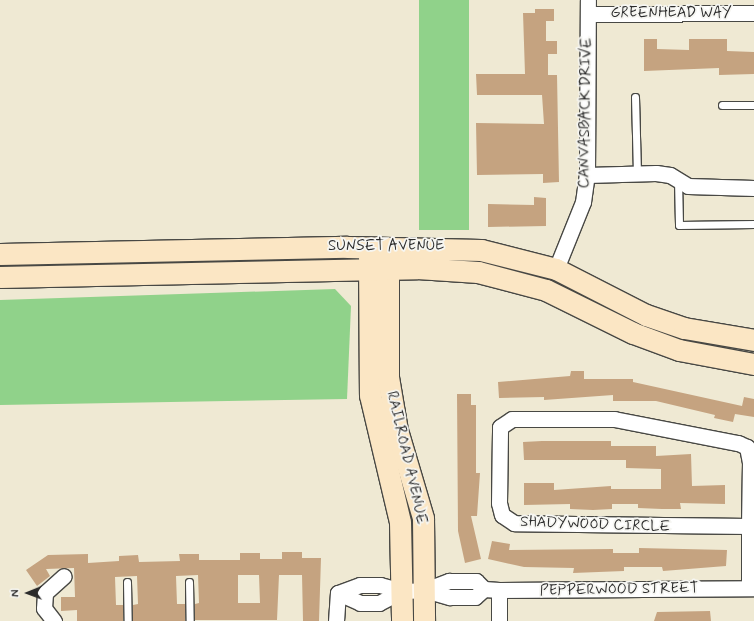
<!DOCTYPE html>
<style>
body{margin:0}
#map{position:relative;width:754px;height:621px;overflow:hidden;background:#efe9d3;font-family:Mynerve,sans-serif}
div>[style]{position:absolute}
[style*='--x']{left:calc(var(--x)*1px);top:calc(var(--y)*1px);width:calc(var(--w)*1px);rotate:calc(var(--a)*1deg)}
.green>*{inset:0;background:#90d28a;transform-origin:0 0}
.building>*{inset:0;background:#c5a380}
.roads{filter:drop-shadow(1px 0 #484844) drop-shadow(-1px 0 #484844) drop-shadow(0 1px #484844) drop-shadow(0 -1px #484844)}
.lane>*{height:7px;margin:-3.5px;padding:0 3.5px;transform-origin:3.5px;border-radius:3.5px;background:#fff}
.street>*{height:15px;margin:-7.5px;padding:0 7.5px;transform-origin:7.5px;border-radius:7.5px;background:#fff}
.secondary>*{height:21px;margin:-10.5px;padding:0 10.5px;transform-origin:10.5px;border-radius:10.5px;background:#fbe6c4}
span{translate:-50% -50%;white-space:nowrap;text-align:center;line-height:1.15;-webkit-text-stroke:3.5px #f6f6f2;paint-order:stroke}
.street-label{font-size:15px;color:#2b2b2b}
.north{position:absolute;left:8px;top:573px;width:40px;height:40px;-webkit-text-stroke:3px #f6f6f2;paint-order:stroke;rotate:269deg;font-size:11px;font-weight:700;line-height:16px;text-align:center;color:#2b2b2b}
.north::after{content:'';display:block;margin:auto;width:14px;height:18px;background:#2b2b2b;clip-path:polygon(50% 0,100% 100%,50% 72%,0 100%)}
</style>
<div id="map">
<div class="green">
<div style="left:419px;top:0;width:50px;height:230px"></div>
<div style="clip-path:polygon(335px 289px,351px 306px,347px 399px,0 405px,0 300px)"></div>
</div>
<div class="building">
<div style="clip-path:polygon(535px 9px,554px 9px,554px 21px,546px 21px,546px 41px,557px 41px,557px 54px,548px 54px,548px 75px,557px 75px,559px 182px,543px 183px,543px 174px,477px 175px,476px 123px,544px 124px,542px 95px,477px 95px,476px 74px,525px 74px,523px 13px,535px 13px)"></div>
<div style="clip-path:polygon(644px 39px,657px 39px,657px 49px,689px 50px,689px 39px,727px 39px,727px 51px,754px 52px,754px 74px,719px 75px,719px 68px,644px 71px)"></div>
<div style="clip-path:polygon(534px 197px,546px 198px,546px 226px,488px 227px,488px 204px,534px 205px)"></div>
<div style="clip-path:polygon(571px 371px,584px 371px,584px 379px,633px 379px,633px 382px,742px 406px,744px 397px,754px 399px,754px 417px,735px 414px,733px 422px,714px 418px,715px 415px,656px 401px,613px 401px,613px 395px,544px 400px,544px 397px,499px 398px,498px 382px,570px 376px)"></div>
<div style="clip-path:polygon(457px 394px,471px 394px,471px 405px,476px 405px,476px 473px,480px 473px,477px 516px,471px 516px,481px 559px,465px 563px,458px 531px)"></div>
<div style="clip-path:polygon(542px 441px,611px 441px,611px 446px,656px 446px,656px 456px,691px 454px,692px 486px,725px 485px,725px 504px,680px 503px,681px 509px,662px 509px,638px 508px,638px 504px,612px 504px,612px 509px,593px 510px,570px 509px,570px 504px,524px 505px,524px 483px,554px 483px,554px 490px,611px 486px,611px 489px,661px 489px,661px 469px,626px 468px,626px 460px,524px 460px,523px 442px)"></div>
<div style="clip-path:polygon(492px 541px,510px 544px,509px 550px,613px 549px,613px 553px,639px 553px,639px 548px,727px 550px,726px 566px,663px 571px,662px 567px,624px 567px,624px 571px,573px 573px,574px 568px,524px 567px,488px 559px)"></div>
<div style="clip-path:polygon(evenodd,282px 552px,302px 552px,302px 558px,321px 558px,319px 621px,303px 621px,302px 575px,279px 575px,277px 620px,195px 620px,195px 604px,199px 603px,198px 575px,176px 576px,177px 604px,185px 604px,185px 621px,133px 621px,133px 605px,138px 604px,137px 576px,115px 577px,116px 605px,123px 605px,123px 621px,77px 621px,77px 610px,61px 611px,61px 597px,75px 597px,74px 568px,46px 569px,50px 576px,37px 586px,26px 570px,48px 555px,88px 554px,88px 563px,119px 561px,119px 556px,138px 555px,139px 562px,180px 561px,179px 554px,199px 554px,199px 560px,240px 560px,240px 553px,260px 553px,260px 559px,282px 559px,282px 552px,238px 575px,259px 575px,260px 603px,238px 603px,238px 575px)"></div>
<div style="clip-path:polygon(710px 611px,711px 621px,654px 621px,657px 612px)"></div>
</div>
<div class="roads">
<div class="lane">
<div style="--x:635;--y:97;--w:76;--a:88.5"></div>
<div style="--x:722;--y:105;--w:32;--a:0"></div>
<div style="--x:678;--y:180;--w:45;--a:88.7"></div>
<div style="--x:679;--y:225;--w:75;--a:-0.8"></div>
<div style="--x:127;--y:582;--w:39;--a:89"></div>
<div style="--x:189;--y:582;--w:39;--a:89"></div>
</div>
<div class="street">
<div style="--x:588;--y:14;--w:166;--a:-0.3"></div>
<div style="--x:587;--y:175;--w:69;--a:-1.7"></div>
<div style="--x:656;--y:173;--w:14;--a:8"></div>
<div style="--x:670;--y:175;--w:21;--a:31"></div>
<div style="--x:688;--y:186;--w:66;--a:1.7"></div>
<div style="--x:556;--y:269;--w:72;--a:-68.1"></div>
<div style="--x:583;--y:202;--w:27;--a:-82"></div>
<div style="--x:587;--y:175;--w:175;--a:-89.7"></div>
<div style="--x:749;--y:588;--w:62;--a:-90"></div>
<div style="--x:749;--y:526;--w:235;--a:-179.3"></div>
<div style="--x:514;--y:523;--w:14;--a:-146"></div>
<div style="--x:502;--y:515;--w:12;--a:-104"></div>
<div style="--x:499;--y:503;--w:76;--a:-89.2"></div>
<div style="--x:500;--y:427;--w:14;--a:-34"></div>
<div style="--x:512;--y:419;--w:102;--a:0"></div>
<div style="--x:614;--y:419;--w:126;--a:11"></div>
<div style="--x:738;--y:443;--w:10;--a:24"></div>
<div style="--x:747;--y:447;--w:15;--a:79"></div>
<div style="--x:750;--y:462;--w:64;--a:90.9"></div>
<div style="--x:425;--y:590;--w:26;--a:16"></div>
<div style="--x:450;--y:597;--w:25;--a:0"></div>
<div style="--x:475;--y:597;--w:12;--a:-42"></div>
<div style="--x:499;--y:590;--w:31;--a:90"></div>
<div style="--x:338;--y:593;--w:23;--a:-20"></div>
<div style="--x:360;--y:585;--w:20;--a:0"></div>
<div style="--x:380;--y:585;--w:23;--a:15"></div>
<div style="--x:402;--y:591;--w:23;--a:-2"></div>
<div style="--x:425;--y:590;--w:26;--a:-21"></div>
<div style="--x:449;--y:581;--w:27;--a:0"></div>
<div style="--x:476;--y:581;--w:11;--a:45"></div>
<div style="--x:484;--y:589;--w:15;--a:4"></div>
<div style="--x:499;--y:590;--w:255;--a:-0.4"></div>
<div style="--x:338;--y:593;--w:24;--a:24"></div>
<div style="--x:360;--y:603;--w:19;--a:0"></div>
<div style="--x:379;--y:603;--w:26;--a:-28"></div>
<div style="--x:54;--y:621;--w:16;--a:-128"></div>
<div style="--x:44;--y:608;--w:15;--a:-86"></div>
<div style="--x:45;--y:593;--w:25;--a:-42"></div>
<div style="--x:336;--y:621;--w:28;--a:-86"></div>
</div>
<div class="secondary">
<div style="--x:0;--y:254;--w:347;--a:-1.2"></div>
<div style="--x:347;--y:247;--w:134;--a:1.3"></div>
<div style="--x:481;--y:250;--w:77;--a:14.2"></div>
<div style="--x:556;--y:269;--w:101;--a:27.1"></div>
<div style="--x:646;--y:315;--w:40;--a:18.9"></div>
<div style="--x:684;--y:328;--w:71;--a:9.7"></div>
<div style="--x:369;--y:255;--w:140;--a:89.6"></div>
<div style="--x:370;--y:395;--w:130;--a:76.7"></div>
<div style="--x:400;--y:522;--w:99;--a:88.8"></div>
<div style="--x:388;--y:255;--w:122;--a:90"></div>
<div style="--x:388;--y:377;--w:54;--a:80.4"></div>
<div style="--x:397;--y:430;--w:92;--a:73.5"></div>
<div style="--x:423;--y:518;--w:103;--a:89.4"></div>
<div style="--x:0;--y:277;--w:417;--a:-1.2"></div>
<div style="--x:417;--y:268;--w:61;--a:3.8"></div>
<div style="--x:478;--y:272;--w:70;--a:14.8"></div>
<div style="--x:546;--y:290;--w:97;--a:26.3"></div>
<div style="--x:633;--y:333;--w:49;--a:20.3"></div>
<div style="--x:679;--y:350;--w:76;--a:10.6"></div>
</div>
</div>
<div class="street-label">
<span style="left:671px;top:14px">GREENHEAD WAY</span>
<span style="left:586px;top:113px;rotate:-89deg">CANVASBACK DRIVE</span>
<span style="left:386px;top:247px">SUNSET AVENUE</span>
<span style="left:406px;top:458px;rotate:77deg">RAILROAD AVENUE</span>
<span style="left:595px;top:525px;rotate:2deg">SHADYWOOD CIRCLE</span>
<span style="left:619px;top:590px;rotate:-1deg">PEPPERWOOD STREET</span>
</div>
<div class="north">N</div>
</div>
